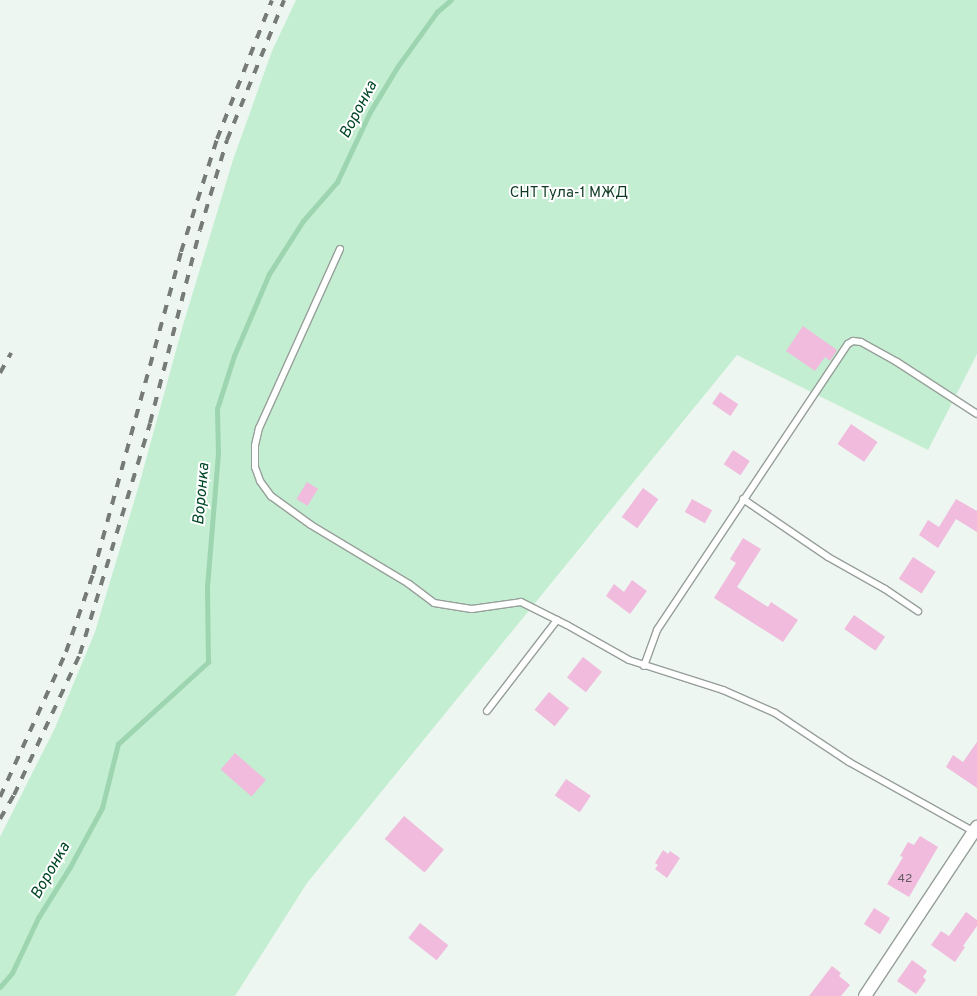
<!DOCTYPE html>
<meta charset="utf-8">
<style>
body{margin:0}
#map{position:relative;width:977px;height:996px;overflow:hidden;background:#edf6f0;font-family:Overpass,sans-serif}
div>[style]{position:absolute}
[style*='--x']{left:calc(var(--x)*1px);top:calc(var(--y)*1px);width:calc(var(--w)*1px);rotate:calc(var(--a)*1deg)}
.green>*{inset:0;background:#c3eed1}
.stream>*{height:4.5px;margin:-2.25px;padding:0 2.25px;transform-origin:2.25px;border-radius:2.25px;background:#9ed5b1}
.building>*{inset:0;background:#f0bbdc;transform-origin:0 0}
.roads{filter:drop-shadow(1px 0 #979f9a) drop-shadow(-1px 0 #979f9a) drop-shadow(0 1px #979f9a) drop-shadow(0 -1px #979f9a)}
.lane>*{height:6px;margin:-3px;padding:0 3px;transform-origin:3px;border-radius:3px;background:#fff}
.street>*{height:12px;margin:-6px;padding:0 6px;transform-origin:6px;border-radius:6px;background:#fff}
.rail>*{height:4px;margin-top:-2px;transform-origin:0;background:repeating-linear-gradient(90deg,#767b77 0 9px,transparent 0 18px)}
span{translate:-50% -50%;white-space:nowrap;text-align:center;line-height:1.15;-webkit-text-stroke:4px #fff;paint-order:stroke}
.number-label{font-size:12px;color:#665c62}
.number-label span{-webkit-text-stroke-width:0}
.park-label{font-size:15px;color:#0f3a23}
.water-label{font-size:16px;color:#014727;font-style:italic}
</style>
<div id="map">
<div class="green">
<div style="clip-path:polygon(296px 0,977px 0,977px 354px,928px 450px,737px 355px,307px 883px,235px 996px,0 996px,0 837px,55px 728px,95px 632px,139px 485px,183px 325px,233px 160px,272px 51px)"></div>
</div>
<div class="stream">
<div style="--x:0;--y:987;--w:18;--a:-49"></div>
<div style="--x:12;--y:973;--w:61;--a:-64.7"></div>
<div style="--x:38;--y:918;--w:60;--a:-57.9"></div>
<div style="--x:70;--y:867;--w:67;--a:-61.5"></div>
<div style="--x:102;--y:808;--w:66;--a:-76"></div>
<div style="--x:118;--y:744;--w:122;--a:-42.3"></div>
<div style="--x:208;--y:662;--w:75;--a:-90.8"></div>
<div style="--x:207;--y:587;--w:133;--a:-85.3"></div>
<div style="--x:218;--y:454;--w:45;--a:-91.3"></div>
<div style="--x:217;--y:409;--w:56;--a:-72.2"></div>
<div style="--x:234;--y:356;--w:89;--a:-66.9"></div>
<div style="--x:269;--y:274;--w:63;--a:-57.3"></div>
<div style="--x:303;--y:221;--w:52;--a:-48.9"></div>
<div style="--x:337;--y:182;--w:77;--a:-64.8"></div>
<div style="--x:370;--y:112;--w:54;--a:-58.7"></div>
<div style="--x:398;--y:66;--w:67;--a:-54.2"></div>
<div style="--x:437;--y:12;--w:18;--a:-41"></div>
</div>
<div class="building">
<div style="clip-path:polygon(803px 326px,837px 350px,830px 361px,825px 357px,815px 371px,786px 351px)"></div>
<div style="left:720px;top:392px;width:22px;height:14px;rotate:34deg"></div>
<div style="left:851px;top:424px;width:32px;height:24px;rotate:34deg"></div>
<div style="left:733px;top:450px;width:20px;height:17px;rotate:33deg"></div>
<div style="left:307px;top:482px;width:13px;height:20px;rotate:32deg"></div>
<div style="left:643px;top:488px;width:19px;height:36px;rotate:36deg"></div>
<div style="left:692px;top:499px;width:23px;height:15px;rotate:29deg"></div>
<div style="clip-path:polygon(956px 499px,977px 511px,977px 532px,956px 519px,938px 548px,919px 535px,928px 520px,939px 527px)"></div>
<div style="clip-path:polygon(743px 538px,761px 549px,737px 587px,768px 607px,771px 602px,798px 620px,783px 642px,714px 598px,736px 563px,730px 559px)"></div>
<div style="left:913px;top:557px;width:27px;height:26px;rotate:33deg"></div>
<div style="clip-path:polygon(632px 580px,647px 591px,630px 614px,606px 596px,614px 584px,624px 592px)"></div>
<div style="left:854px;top:615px;width:38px;height:17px;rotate:35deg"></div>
<div style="left:583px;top:657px;width:24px;height:26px;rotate:38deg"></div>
<div style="left:549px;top:692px;width:26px;height:23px;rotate:39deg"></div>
<div style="clip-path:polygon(977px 742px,977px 788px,946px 767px,953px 755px,963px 762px)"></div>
<div style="left:235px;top:753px;width:41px;height:22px;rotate:41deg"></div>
<div style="left:566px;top:779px;width:30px;height:20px;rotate:34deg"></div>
<div style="left:404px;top:816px;width:52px;height:30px;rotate:40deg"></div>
<div style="clip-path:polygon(920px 836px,938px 847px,909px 897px,887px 884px,903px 857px,900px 856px,908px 842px,914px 845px)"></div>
<div style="clip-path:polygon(663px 850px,668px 854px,670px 851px,680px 858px,667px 878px,655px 869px,658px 865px,655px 863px)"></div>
<div style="left:874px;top:908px;width:19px;height:19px;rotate:32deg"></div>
<div style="clip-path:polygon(966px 912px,977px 920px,977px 926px,963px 946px,965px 947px,955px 962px,931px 945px,941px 931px,949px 936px)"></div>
<div style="left:420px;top:923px;width:36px;height:19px;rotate:38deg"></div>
<div style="clip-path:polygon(912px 960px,927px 971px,923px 977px,926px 980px,916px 994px,897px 981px)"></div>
<div style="clip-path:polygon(832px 966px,841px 973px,839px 976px,850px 985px,841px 996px,809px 996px)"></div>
</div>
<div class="roads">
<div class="lane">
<div style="--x:340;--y:249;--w:196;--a:114.3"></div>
<div style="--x:259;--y:428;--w:18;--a:103"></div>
<div style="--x:255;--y:446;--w:21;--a:90"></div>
<div style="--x:255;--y:467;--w:15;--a:70"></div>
<div style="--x:260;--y:481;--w:19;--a:54"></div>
<div style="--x:271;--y:496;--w:49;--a:35.9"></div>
<div style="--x:311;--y:525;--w:114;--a:31"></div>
<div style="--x:409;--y:584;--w:31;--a:37"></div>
<div style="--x:434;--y:603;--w:38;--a:9"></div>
<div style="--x:472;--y:609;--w:49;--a:-8.1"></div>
<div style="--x:521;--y:602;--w:51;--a:26.6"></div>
<div style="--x:567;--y:625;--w:71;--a:29.4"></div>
<div style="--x:629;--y:660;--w:99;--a:17.7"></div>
<div style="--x:723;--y:690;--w:57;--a:23.9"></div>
<div style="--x:775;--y:713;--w:89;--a:33.5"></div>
<div style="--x:849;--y:762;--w:144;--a:29.1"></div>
<div style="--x:743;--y:499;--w:103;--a:34.3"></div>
<div style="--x:828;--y:557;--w:65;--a:29.3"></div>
<div style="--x:885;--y:589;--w:40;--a:34"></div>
<div style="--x:644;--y:666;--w:38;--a:-70"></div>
<div style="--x:657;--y:630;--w:344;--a:-56.3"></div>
<div style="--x:848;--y:344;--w:6;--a:-31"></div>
<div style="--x:853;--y:341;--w:8;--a:7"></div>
<div style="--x:861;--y:342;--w:41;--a:29.1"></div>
<div style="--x:897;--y:362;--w:95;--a:33"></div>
<div style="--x:487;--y:711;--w:115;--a:-52.4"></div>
</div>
<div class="street">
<div style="--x:865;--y:996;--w:203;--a:-56.5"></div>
</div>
</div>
<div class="rail">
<div style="--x:0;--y:373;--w:23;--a:-61"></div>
<div style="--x:0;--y:797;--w:159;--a:-65.5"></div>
<div style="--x:66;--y:652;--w:83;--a:-70.9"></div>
<div style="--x:93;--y:574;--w:334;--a:-74.7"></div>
<div style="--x:181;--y:252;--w:119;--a:-72.3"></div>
<div style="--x:217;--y:139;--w:149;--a:-68.4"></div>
<div style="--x:0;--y:819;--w:28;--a:-60"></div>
<div style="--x:14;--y:795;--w:156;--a:-64.9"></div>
<div style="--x:80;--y:654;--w:241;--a:-73.1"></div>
<div style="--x:150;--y:423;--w:199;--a:-75.5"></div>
<div style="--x:200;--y:230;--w:94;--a:-73.3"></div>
<div style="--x:227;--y:140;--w:151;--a:-67.8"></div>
</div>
<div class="number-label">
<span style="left:905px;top:880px">42</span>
</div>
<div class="park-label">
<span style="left:569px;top:194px">СНТ Тула-1 МЖД</span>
</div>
<div class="water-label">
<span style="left:359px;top:110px;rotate:-62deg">Воронка</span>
<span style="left:202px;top:494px;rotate:-85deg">Воронка</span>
<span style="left:51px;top:871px;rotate:-60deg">Воронка</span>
</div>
</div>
